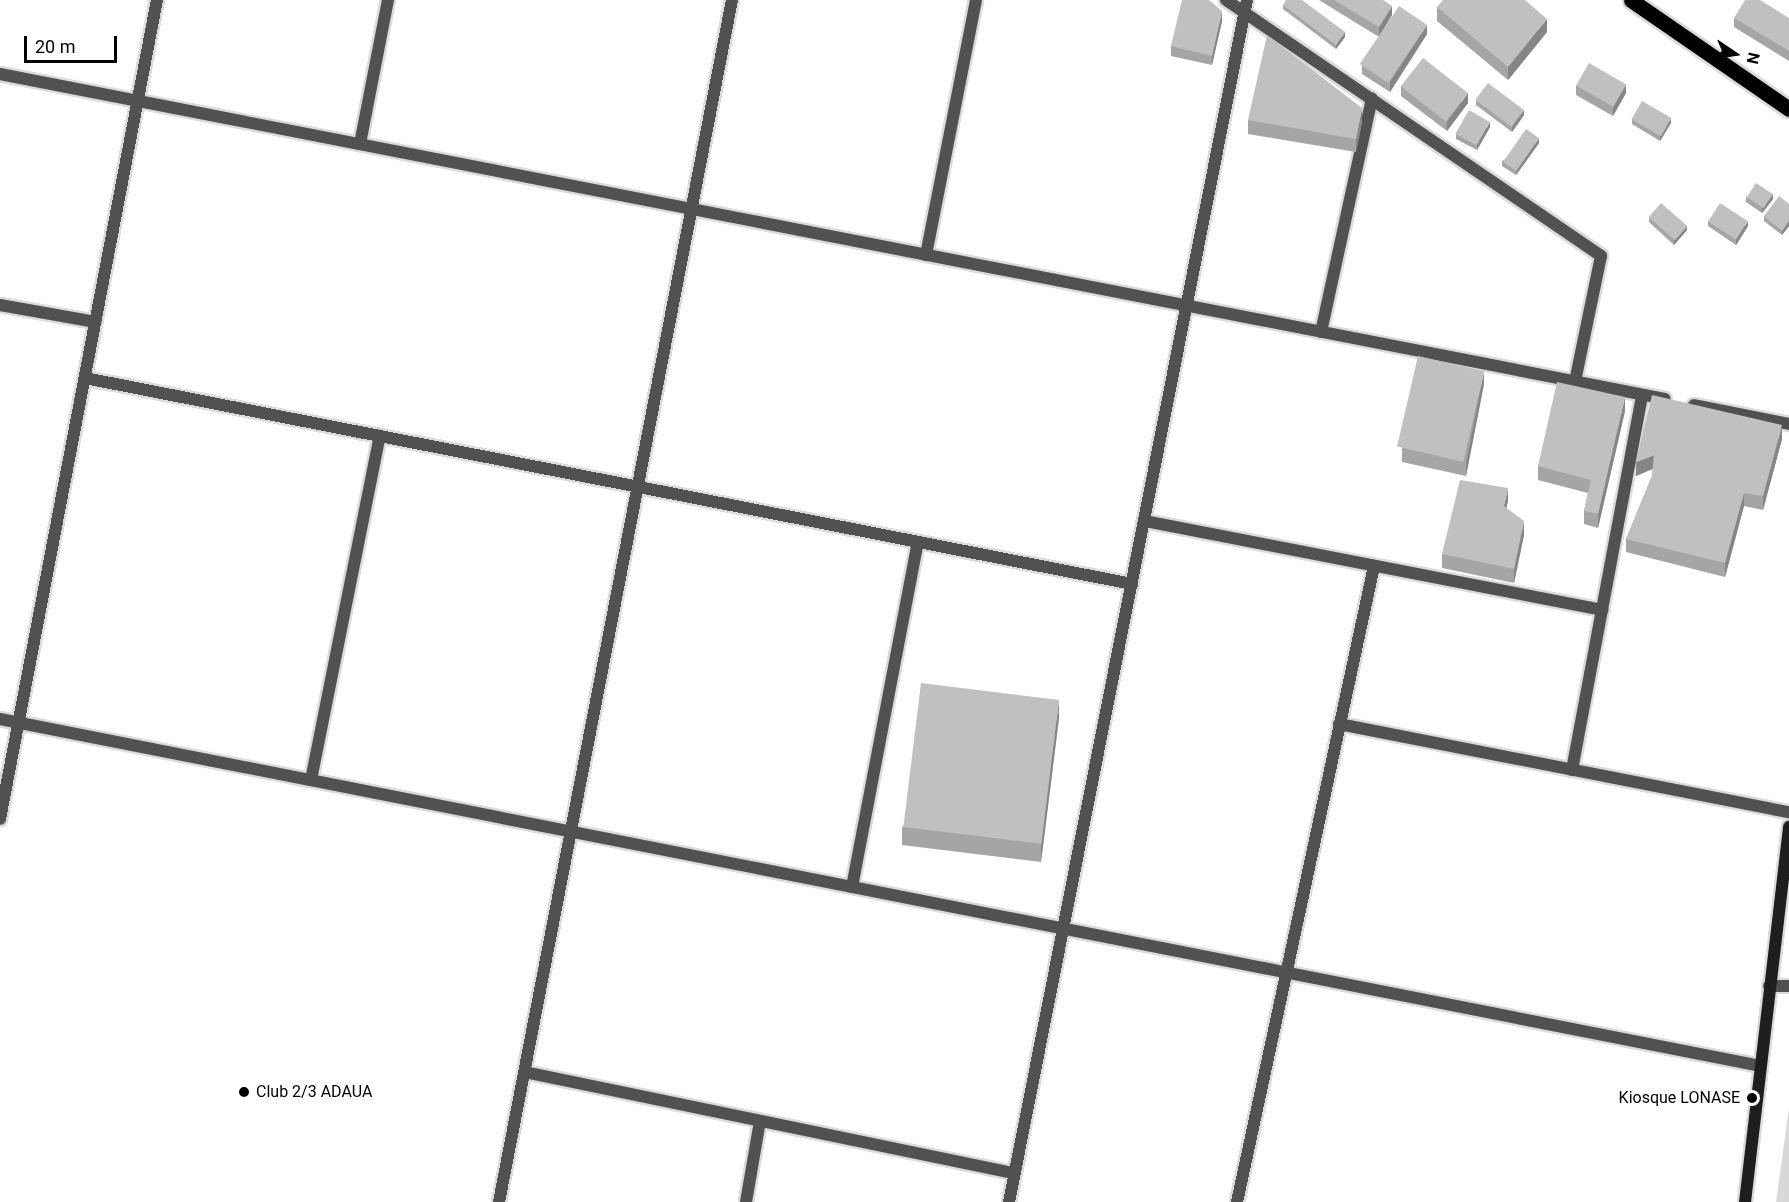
<!DOCTYPE html>
<style>
body{margin:0}
#map{position:relative;width:1789px;height:1202px;overflow:hidden;background:#fff;font-family:Roboto,sans-serif}
div>[style]{position:absolute}
[style*='--x']{left:calc(var(--x)*1px);top:calc(var(--y)*1px);width:calc(var(--w)*1px);rotate:calc(var(--a)*1deg)}
.green>*{inset:0;background:#d8d8d8}
.roads{filter:drop-shadow(2px 0 #dbdbdb) drop-shadow(-2px 0 #dbdbdb) drop-shadow(0 2px #dbdbdb) drop-shadow(0 -2px #dbdbdb)}
.street>*{height:12px;margin:-6px;padding:0 6px;transform-origin:6px;border-radius:6px;background:#515151}
.secondary>*{height:12px;margin:-6px;padding:0 6px;transform-origin:6px;border-radius:6px;background:#1e1e1e}
.primary>*{height:15px;margin:-7.5px;padding:0 7.5px;transform-origin:7.5px;border-radius:7.5px;background:#000}
.wall>*{inset:0;background:#a5a5a5}
.shaded-wall>*{inset:0;background:#868686}
.building>*{inset:0;background:#c0c0c0;transform-origin:0 0}
.dots>*{width:16px;height:16px;translate:-50% -50%;box-sizing:border-box;border:3px solid #fff;border-radius:50%}
span{translate:-50% -50%;white-space:nowrap;text-align:center;line-height:1.15;-webkit-text-stroke:4.5px #fff;paint-order:stroke}
.poi-label{font-size:16px;color:#000}
.left{translate:0 -50%;text-align:left}
.right{translate:-100% -50%;text-align:right}
.north{position:absolute;left:1705px;top:24px;width:60px;height:60px;-webkit-text-stroke:4px #fff;paint-order:stroke;rotate:103deg;font-size:16px;font-weight:700;line-height:24px;text-align:center;color:#000}
.north::after{content:'';display:block;margin:auto;width:21px;height:27px;background:#000;clip-path:polygon(50% 0,100% 100%,50% 72%,0 100%)}
.scale{position:absolute;left:24px;top:36px;width:93px;height:27px;box-sizing:border-box;border:3px solid #000;border-top:0;padding-left:8px;font-size:18px;line-height:21px;white-space:nowrap;color:#000;-webkit-text-stroke:4px #fff;paint-order:stroke}
</style>
<div id="map">
<div class="green">
<div style="clip-path:polygon(1789px 1108px,1789px 1202px,1776px 1202px)"></div>
</div>
<div class="roads">
<div class="street">
<div style="--x:1226;--y:0;--w:454;--a:34.3"></div>
<div style="--x:1601;--y:256;--w:129;--a:101.7"></div>
<div style="--x:0;--y:74;--w:1696;--a:11.04"></div>
<div style="--x:360;--y:144;--w:147;--a:-79"></div>
<div style="--x:926;--y:255;--w:260;--a:-78.9"></div>
<div style="--x:0;--y:305;--w:97;--a:10.1"></div>
<div style="--x:1321;--y:332;--w:239;--a:-77.7"></div>
<div style="--x:85;--y:378;--w:1067;--a:11.13"></div>
<div style="--x:1694;--y:405;--w:97;--a:11.3"></div>
<div style="--x:1145;--y:521;--w:466;--a:11"></div>
<div style="--x:0;--y:719;--w:1794;--a:11.15"></div>
<div style="--x:1339;--y:724;--w:459;--a:11.1"></div>
<div style="--x:1572;--y:770;--w:381;--a:-79.4"></div>
<div style="--x:311;--y:780;--w:351;--a:-78.7"></div>
<div style="--x:0;--y:819;--w:834;--a:-79.15"></div>
<div style="--x:852;--y:887;--w:351;--a:-79.2"></div>
<div style="--x:1769;--y:986;--w:20;--a:0"></div>
<div style="--x:525;--y:1072;--w:499;--a:11.7"></div>
<div style="--x:499;--y:1202;--w:1224;--a:-79.03"></div>
<div style="--x:746;--y:1202;--w:82;--a:-80.2"></div>
<div style="--x:1009;--y:1202;--w:1225;--a:-78.8"></div>
<div style="--x:1237;--y:1202;--w:651;--a:-77.84"></div>
</div>
<div class="secondary">
<div style="--x:1745;--y:1202;--w:378;--a:-83.3"></div>
</div>
<div class="primary">
<div style="--x:1631;--y:0;--w:192;--a:34.6"></div>
</div>
</div>
<div class="wall">
<div style="clip-path:polygon(1319px 0,1383px 0,1392px 15px,1380px 35px,1427px 34px,1390px 92px,1362px 74px,1362px 65px,1379px 37px)"></div>
<div style="clip-path:polygon(1283px 5px,1345px 37px,1336px 49px,1283px 9px)"></div>
<div style="clip-path:polygon(1437px 7px,1547px 32px,1508px 80px,1437px 21px)"></div>
<div style="clip-path:polygon(1734px 18px,1789px 18px,1789px 61px,1734px 27px)"></div>
<div style="clip-path:polygon(1222px 21px,1212px 65px,1171px 56px,1171px 46px)"></div>
<div style="clip-path:polygon(1576px 85px,1626px 93px,1613px 116px,1576px 95px)"></div>
<div style="clip-path:polygon(1401px 86px,1468px 103px,1447px 131px,1401px 96px)"></div>
<div style="clip-path:polygon(1476px 100px,1524px 115px,1512px 132px,1476px 105px)"></div>
<div style="clip-path:polygon(1632px 119px,1671px 123px,1660px 141px,1632px 124px)"></div>
<div style="clip-path:polygon(1248px 120px,1362px 122px,1356px 152px,1248px 134px)"></div>
<div style="clip-path:polygon(1490px 127px,1477px 150px,1456px 139px,1456px 134px)"></div>
<div style="clip-path:polygon(1539px 143px,1516px 175px,1502px 166px,1502px 161px)"></div>
<div style="clip-path:polygon(1746px 197px,1773px 199px,1762px 213px,1746px 202px)"></div>
<div style="clip-path:polygon(1789px 204px,1789px 226px,1782px 235px,1764px 221px,1764px 216px)"></div>
<div style="clip-path:polygon(1649px 218px,1687px 230px,1674px 245px,1649px 222px)"></div>
<div style="clip-path:polygon(1708px 221px,1748px 226px,1736px 245px,1708px 226px)"></div>
<div style="clip-path:polygon(1484px 384px,1466px 476px,1402px 462px,1402px 448px)"></div>
<div style="clip-path:polygon(1625px 411px,1598px 528px,1584px 524px,1584px 511px,1588px 493px,1538px 480px,1538px 466px)"></div>
<div style="clip-path:polygon(1782px 439px,1763px 510px,1744px 506px,1725px 577px,1626px 552px,1626px 539px,1652px 476px,1653px 469px,1636px 476px,1636px 462px)"></div>
<div style="clip-path:polygon(1508px 501px,1506px 508px,1524px 535px,1514px 583px,1442px 568px,1442px 554px)"></div>
<div style="clip-path:polygon(1059px 718px,1041px 862px,902px 845px,902px 827px)"></div>
</div>
<div class="shaded-wall">
<div style="clip-path:polygon(1392px 6px,1392px 15px,1379px 37px,1379px 27px)"></div>
<div style="clip-path:polygon(1222px 11px,1222px 21px,1212px 65px,1212px 56px)"></div>
<div style="clip-path:polygon(1547px 19px,1547px 32px,1508px 80px,1508px 67px)"></div>
<div style="clip-path:polygon(1427px 25px,1427px 34px,1390px 92px,1390px 82px)"></div>
<div style="clip-path:polygon(1345px 32px,1345px 37px,1336px 49px,1336px 45px)"></div>
<div style="clip-path:polygon(1626px 84px,1626px 93px,1613px 116px,1613px 107px)"></div>
<div style="clip-path:polygon(1468px 93px,1468px 103px,1447px 131px,1447px 122px)"></div>
<div style="clip-path:polygon(1362px 108px,1362px 122px,1356px 152px,1356px 139px)"></div>
<div style="clip-path:polygon(1524px 110px,1524px 115px,1512px 132px,1512px 127px)"></div>
<div style="clip-path:polygon(1671px 118px,1671px 123px,1660px 141px,1660px 136px)"></div>
<div style="clip-path:polygon(1490px 122px,1490px 127px,1477px 150px,1477px 145px)"></div>
<div style="clip-path:polygon(1539px 138px,1539px 143px,1516px 175px,1516px 171px)"></div>
<div style="clip-path:polygon(1773px 194px,1773px 199px,1762px 213px,1762px 208px)"></div>
<div style="clip-path:polygon(1748px 221px,1748px 226px,1736px 245px,1736px 240px)"></div>
<div style="clip-path:polygon(1789px 221px,1789px 226px,1782px 235px,1782px 231px)"></div>
<div style="clip-path:polygon(1687px 226px,1687px 230px,1674px 245px,1674px 240px)"></div>
<div style="clip-path:polygon(1484px 371px,1484px 384px,1466px 476px,1466px 463px)"></div>
<div style="clip-path:polygon(1625px 397px,1625px 411px,1598px 528px,1598px 514px)"></div>
<div style="clip-path:polygon(1782px 425px,1782px 439px,1763px 510px,1763px 496px)"></div>
<div style="clip-path:polygon(1654px 455px,1654px 468px,1636px 476px,1636px 462px)"></div>
<div style="clip-path:polygon(1508px 488px,1508px 501px,1504px 519px,1504px 506px)"></div>
<div style="clip-path:polygon(1744px 493px,1744px 506px,1725px 577px,1725px 563px)"></div>
<div style="clip-path:polygon(1524px 521px,1524px 535px,1514px 583px,1514px 569px)"></div>
<div style="clip-path:polygon(1059px 700px,1059px 718px,1041px 862px,1041px 845px)"></div>
</div>
<div class="building">
<div style="clip-path:polygon(1182px 0,1209px 0,1222px 11px,1212px 56px,1171px 46px)"></div>
<div style="clip-path:polygon(1286px 0,1302px 0,1345px 32px,1336px 45px,1283px 5px)"></div>
<div style="clip-path:polygon(1334px 0,1383px 0,1392px 6px,1379px 27px)"></div>
<div style="clip-path:polygon(1443px 0,1525px 0,1547px 19px,1508px 67px,1437px 7px)"></div>
<div style="clip-path:polygon(1745px 0,1760px 0,1789px 18px,1789px 51px,1734px 18px)"></div>
<div style="left:1399px;top:6px;width:34px;height:70px;rotate:34deg"></div>
<div style="clip-path:polygon(1267px 35px,1362px 108px,1356px 139px,1248px 120px)"></div>
<div style="left:1423px;top:58px;width:57px;height:36px;rotate:38deg"></div>
<div style="left:1589px;top:63px;width:43px;height:26px;rotate:30deg"></div>
<div style="left:1488px;top:83px;width:45px;height:21px;rotate:37deg"></div>
<div style="left:1642px;top:101px;width:34px;height:21px;rotate:30deg"></div>
<div style="left:1469px;top:110px;width:24px;height:27px;rotate:30deg"></div>
<div style="left:1526px;top:129px;width:16px;height:40px;rotate:35deg"></div>
<div style="left:1756px;top:183px;width:20px;height:17px;rotate:33deg"></div>
<div style="clip-path:polygon(1779px 196px,1789px 204px,1789px 221px,1782px 231px,1764px 216px)"></div>
<div style="left:1661px;top:203px;width:35px;height:19px;rotate:41deg"></div>
<div style="left:1720px;top:203px;width:33px;height:22px;rotate:33deg"></div>
<div style="left:1418px;top:356px;width:68px;height:93px;rotate:13deg"></div>
<div style="clip-path:polygon(1557px 382px,1625px 397px,1598px 514px,1584px 511px,1591px 480px,1538px 466px)"></div>
<div style="clip-path:polygon(1652px 395px,1782px 425px,1763px 496px,1744px 493px,1725px 563px,1626px 539px,1652px 476px,1654px 455px,1636px 462px)"></div>
<div style="clip-path:polygon(1460px 480px,1508px 488px,1504px 506px,1524px 521px,1514px 569px,1442px 554px)"></div>
<div style="left:921px;top:683px;width:139px;height:145px;rotate:7deg"></div>
</div>
<div class="dots">
<div style="left:244px;top:1092px;background:#000"></div>
<div style="left:1752px;top:1098px;background:#000"></div>
</div>
<div class="poi-label">
<span class="left" style="left:256px;top:1092px">Club 2/3 ADAUA</span>
<span class="right" style="left:1740px;top:1098px">Kiosque LONASE</span>
</div>
<div class="north">N</div>
<div class="scale">20 m</div>
</div>
